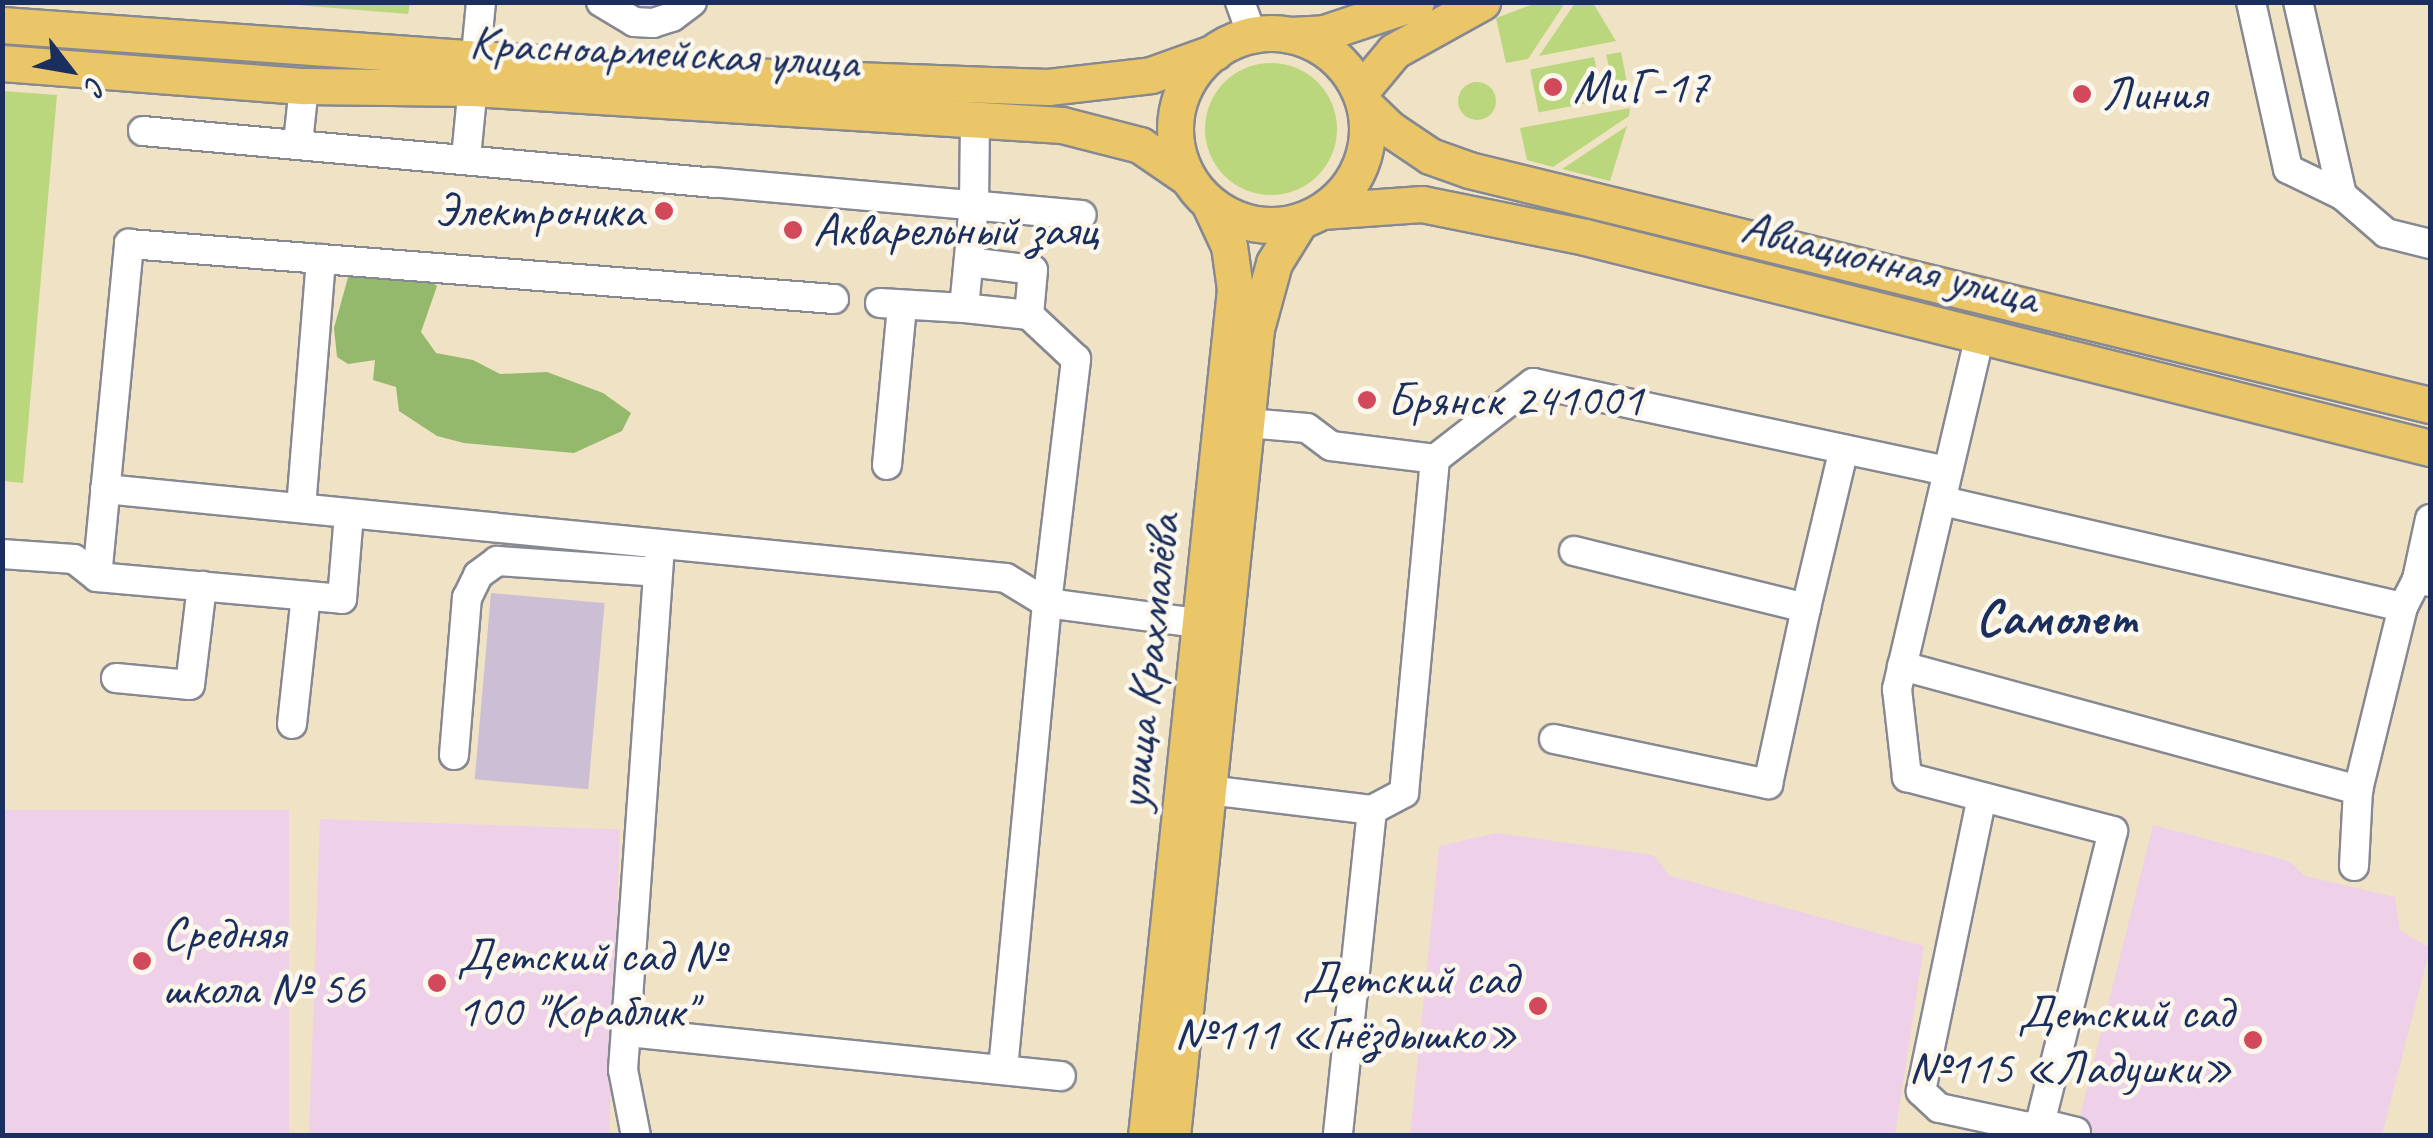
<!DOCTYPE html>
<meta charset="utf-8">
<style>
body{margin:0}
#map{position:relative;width:2433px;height:1138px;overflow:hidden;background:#f0e2c5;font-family:Caveat,sans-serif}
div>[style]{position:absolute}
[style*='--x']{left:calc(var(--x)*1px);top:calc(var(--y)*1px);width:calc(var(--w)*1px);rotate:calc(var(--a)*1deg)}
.built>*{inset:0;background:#eed0e8;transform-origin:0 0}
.industrial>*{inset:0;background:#ccbed4;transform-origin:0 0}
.green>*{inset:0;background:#bbd77d;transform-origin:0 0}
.round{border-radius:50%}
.forest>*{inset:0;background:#94b86c}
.roads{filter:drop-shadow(2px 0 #868892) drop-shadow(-2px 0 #868892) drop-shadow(0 2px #868892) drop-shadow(0 -2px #868892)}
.minor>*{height:28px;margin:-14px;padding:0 14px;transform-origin:14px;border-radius:14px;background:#fff}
.major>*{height:35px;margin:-17.5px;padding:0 17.5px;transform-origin:17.5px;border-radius:17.5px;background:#eac669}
.major>.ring{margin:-17.5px;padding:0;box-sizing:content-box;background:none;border:35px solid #eac669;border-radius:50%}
.dots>*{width:28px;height:28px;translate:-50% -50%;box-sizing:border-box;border:5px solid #fbf7ec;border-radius:50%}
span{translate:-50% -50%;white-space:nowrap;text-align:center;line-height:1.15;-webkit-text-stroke:9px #fbf7ec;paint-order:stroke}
.street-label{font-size:48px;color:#1b2f5e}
.poi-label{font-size:48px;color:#1b2f5e}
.left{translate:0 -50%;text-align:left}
.right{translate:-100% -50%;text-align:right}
.neighbourhood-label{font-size:50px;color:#1b2f5e;font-weight:700}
.frame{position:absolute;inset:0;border:5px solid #1b2f5e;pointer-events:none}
.north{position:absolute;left:20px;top:20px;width:100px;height:100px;-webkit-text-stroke:8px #fbf7ec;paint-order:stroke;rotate:121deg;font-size:28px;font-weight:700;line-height:40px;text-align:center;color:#1b2f5e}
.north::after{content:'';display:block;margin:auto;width:35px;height:45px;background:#1b2f5e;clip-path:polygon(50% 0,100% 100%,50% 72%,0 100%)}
</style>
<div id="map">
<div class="built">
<div style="left:2px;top:810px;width:287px;height:325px"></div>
<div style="left:320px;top:819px;width:300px;height:317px;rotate:2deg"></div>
<div style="clip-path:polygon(2153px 825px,2289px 861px,2305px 876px,2395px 897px,2400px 930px,2430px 948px,2382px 1135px,2075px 1136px)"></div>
<div style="clip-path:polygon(1497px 833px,1653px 855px,1670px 876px,1924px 946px,1895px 1135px,1410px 1135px,1439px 846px)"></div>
</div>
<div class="industrial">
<div style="left:491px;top:593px;width:114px;height:187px;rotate:5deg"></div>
</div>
<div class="green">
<div style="clip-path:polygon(272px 3px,410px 2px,410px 3px,408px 14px)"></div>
<div style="clip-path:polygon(1536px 3px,1565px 3px,1528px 59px,1506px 63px,1496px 18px)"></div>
<div style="clip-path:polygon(1575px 3px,1593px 3px,1616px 41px,1539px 56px)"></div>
<div style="left:1621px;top:52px;width:44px;height:15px;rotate:79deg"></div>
<div style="left:1594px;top:57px;width:44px;height:65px;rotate:79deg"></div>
<div class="round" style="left:1205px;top:63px;width:132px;height:132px"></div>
<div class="round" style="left:1458px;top:82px;width:38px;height:38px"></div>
<div style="clip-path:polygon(3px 91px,57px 95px,23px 483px,3px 481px)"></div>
<div style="clip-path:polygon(1630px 108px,1629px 116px,1553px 167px,1527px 160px,1520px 128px)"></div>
<div style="clip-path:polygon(1627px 126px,1610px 181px,1562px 169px)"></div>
</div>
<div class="forest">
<div style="clip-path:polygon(349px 274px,423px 276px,437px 286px,421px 332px,436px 353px,473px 360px,500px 374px,547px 372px,603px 393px,631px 413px,622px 431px,574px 453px,464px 443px,437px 436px,399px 411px,396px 387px,373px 380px,375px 360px,348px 364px,337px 357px,334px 328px)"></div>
</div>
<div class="roads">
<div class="minor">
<div style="--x:601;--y:2;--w:39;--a:31"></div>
<div style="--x:634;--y:22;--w:19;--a:3"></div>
<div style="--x:653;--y:23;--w:20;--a:-18"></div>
<div style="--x:672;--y:17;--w:25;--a:-37"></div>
<div style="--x:1240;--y:2;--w:35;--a:70"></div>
<div style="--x:2251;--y:2;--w:171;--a:77.5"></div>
<div style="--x:2288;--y:169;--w:60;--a:25.7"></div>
<div style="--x:2342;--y:195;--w:198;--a:-102.8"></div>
<div style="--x:143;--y:131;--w:575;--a:5.19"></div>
<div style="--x:298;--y:143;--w:57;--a:-84"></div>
<div style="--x:466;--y:158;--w:157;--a:-84.5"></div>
<div style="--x:711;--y:182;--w:372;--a:5.1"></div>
<div style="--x:2342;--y:195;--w:58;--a:40.8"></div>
<div style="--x:2386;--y:233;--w:45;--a:14"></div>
<div style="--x:969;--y:262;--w:64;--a:7.1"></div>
<div style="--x:1033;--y:270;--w:45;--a:95.1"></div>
<div style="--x:1029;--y:315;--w:65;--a:-173.9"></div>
<div style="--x:964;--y:308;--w:104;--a:-84.5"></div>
<div style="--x:974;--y:204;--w:86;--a:-89.3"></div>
<div style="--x:880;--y:303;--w:84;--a:3.4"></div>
<div style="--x:1980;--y:335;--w:364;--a:103.2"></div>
<div style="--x:1897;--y:689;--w:89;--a:83.5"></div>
<div style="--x:1907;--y:777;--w:213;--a:14.7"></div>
<div style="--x:2113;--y:831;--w:301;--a:104"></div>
<div style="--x:2040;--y:1123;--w:13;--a:162"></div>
<div style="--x:2028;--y:1127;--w:91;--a:-167.9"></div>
<div style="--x:1939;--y:1108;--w:25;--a:-137"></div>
<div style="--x:1921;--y:1091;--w:300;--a:-78.3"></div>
<div style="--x:1247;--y:423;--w:60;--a:4.8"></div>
<div style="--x:1307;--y:428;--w:30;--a:37"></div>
<div style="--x:1331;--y:446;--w:105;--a:7.1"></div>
<div style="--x:1435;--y:459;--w:335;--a:95.3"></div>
<div style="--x:1404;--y:793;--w:36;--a:152"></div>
<div style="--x:1372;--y:810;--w:328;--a:96"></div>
<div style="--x:1435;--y:459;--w:124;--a:-37.8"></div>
<div style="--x:1533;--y:383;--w:424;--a:12"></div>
<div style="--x:887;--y:465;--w:161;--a:-84.6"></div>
<div style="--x:105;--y:489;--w:905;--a:5.64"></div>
<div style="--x:1006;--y:578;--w:48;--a:31.4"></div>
<div style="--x:1047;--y:603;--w:175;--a:7.6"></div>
<div style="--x:1943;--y:501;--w:472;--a:13"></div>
<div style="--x:301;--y:508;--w:250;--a:-85.4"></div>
<div style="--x:2430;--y:519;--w:61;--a:102.2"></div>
<div style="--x:2417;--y:579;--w:13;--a:13"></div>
<div style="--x:1574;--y:551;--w:239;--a:13.8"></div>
<div style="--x:1806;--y:608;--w:163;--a:-76.6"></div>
<div style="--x:2;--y:554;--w:72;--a:4"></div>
<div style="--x:74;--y:559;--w:29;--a:38"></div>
<div style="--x:97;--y:577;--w:246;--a:5.1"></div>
<div style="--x:342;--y:599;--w:85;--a:-85.3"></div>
<div style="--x:97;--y:577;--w:335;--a:-84.5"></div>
<div style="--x:129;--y:244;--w:707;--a:4.46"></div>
<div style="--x:1902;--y:666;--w:473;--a:15.2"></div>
<div style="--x:2358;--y:790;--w:188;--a:-76.2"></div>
<div style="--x:2403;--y:607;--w:31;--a:-63"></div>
<div style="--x:116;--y:678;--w:74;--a:5.4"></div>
<div style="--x:190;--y:685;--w:100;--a:-83.1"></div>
<div style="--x:292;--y:724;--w:129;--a:-83.8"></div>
<div style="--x:1554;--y:739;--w:219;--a:11.9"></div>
<div style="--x:1768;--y:784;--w:180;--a:-77.8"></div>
<div style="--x:454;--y:755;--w:158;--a:-85.3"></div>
<div style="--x:467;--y:598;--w:25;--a:-64"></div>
<div style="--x:478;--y:575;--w:24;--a:-36"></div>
<div style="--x:497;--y:561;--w:161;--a:3.9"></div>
<div style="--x:1209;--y:790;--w:164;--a:7"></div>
<div style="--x:2354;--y:866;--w:76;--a:-87"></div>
<div style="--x:627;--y:1032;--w:436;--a:5.8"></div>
<div style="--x:1003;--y:1069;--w:468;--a:-84.6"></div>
<div style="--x:1047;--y:603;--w:246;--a:-83.2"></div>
<div style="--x:1076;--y:359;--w:64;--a:-136.9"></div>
<div style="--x:2040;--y:1123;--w:37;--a:14"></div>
<div style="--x:636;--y:1136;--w:67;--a:-101.1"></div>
<div style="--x:623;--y:1070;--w:525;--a:-85.96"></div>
</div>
<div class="major">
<div style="--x:2;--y:25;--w:691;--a:4.07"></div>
<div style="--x:691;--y:74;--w:357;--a:2.1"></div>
<div style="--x:1048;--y:87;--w:104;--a:-6.6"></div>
<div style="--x:1151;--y:75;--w:68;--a:-19.8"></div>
<div class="ring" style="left:1175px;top:33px;width:157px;height:157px"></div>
<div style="--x:1291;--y:35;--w:33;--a:-3"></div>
<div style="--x:1324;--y:33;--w:97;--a:-18.6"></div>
<div style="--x:2;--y:63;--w:303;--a:4.4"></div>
<div style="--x:304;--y:86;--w:168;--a:0.7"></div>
<div style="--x:472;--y:88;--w:591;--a:3.59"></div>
<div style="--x:1062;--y:125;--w:81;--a:14.4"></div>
<div style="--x:1140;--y:145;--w:58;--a:34.5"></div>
<div style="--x:1360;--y:92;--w:53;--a:-50.3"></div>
<div style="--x:1394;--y:51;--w:101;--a:-29.1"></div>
<div style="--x:1364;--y:104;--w:36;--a:44"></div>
<div style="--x:1390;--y:129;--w:48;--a:34"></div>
<div style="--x:1430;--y:156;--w:41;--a:19.7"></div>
<div style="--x:1469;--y:170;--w:989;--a:13.74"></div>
<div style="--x:1322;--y:211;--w:100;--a:-4"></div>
<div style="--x:1422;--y:204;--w:166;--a:11.4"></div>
<div style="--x:1585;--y:237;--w:871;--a:14.02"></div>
<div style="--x:1146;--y:1136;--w:852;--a:-84"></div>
<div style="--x:1235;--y:289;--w:43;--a:-97.9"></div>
<div style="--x:1229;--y:246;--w:47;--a:-114.9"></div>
<div style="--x:1172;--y:1136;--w:811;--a:-84.06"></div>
<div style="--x:1256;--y:329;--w:68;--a:-74.7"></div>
<div style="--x:1274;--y:263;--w:49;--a:-58.2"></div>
</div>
</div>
<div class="dots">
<div style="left:1553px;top:87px;background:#d1495b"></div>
<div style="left:2082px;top:94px;background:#d1495b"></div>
<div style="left:664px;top:211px;background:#d1495b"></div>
<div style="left:793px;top:230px;background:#d1495b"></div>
<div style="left:1367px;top:400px;background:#d1495b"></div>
<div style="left:142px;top:961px;background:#d1495b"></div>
<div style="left:437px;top:983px;background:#d1495b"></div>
<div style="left:1538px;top:1006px;background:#d1495b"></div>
<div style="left:2253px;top:1040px;background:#d1495b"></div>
</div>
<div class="street-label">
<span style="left:664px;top:52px;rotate:3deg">Красноармейская улица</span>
<span style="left:1890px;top:262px;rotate:14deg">Авиационная улица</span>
<span style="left:1148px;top:662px;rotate:-84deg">улица Крахмалёва</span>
</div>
<div class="poi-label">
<span class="left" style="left:1573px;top:87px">МиГ-17</span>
<span class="left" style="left:2102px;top:94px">Линия</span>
<span class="right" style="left:644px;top:211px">Электроника</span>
<span class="left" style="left:813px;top:230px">Акварельный заяц</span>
<span class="left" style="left:1387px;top:400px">Брянск 241001</span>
<span class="left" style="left:162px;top:961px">Средняя<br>школа № 56</span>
<span class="left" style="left:457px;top:983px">Детский сад №<br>100 "Кораблик"</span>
<span class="right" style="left:1518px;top:1006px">Детский сад<br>№111 «Гнёздышко»</span>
<span class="right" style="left:2233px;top:1040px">Детский сад<br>№115 «Ладушки»</span>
</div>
<div class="neighbourhood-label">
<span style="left:2057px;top:618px">Самолет</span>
</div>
<div class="frame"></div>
<div class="north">С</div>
</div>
